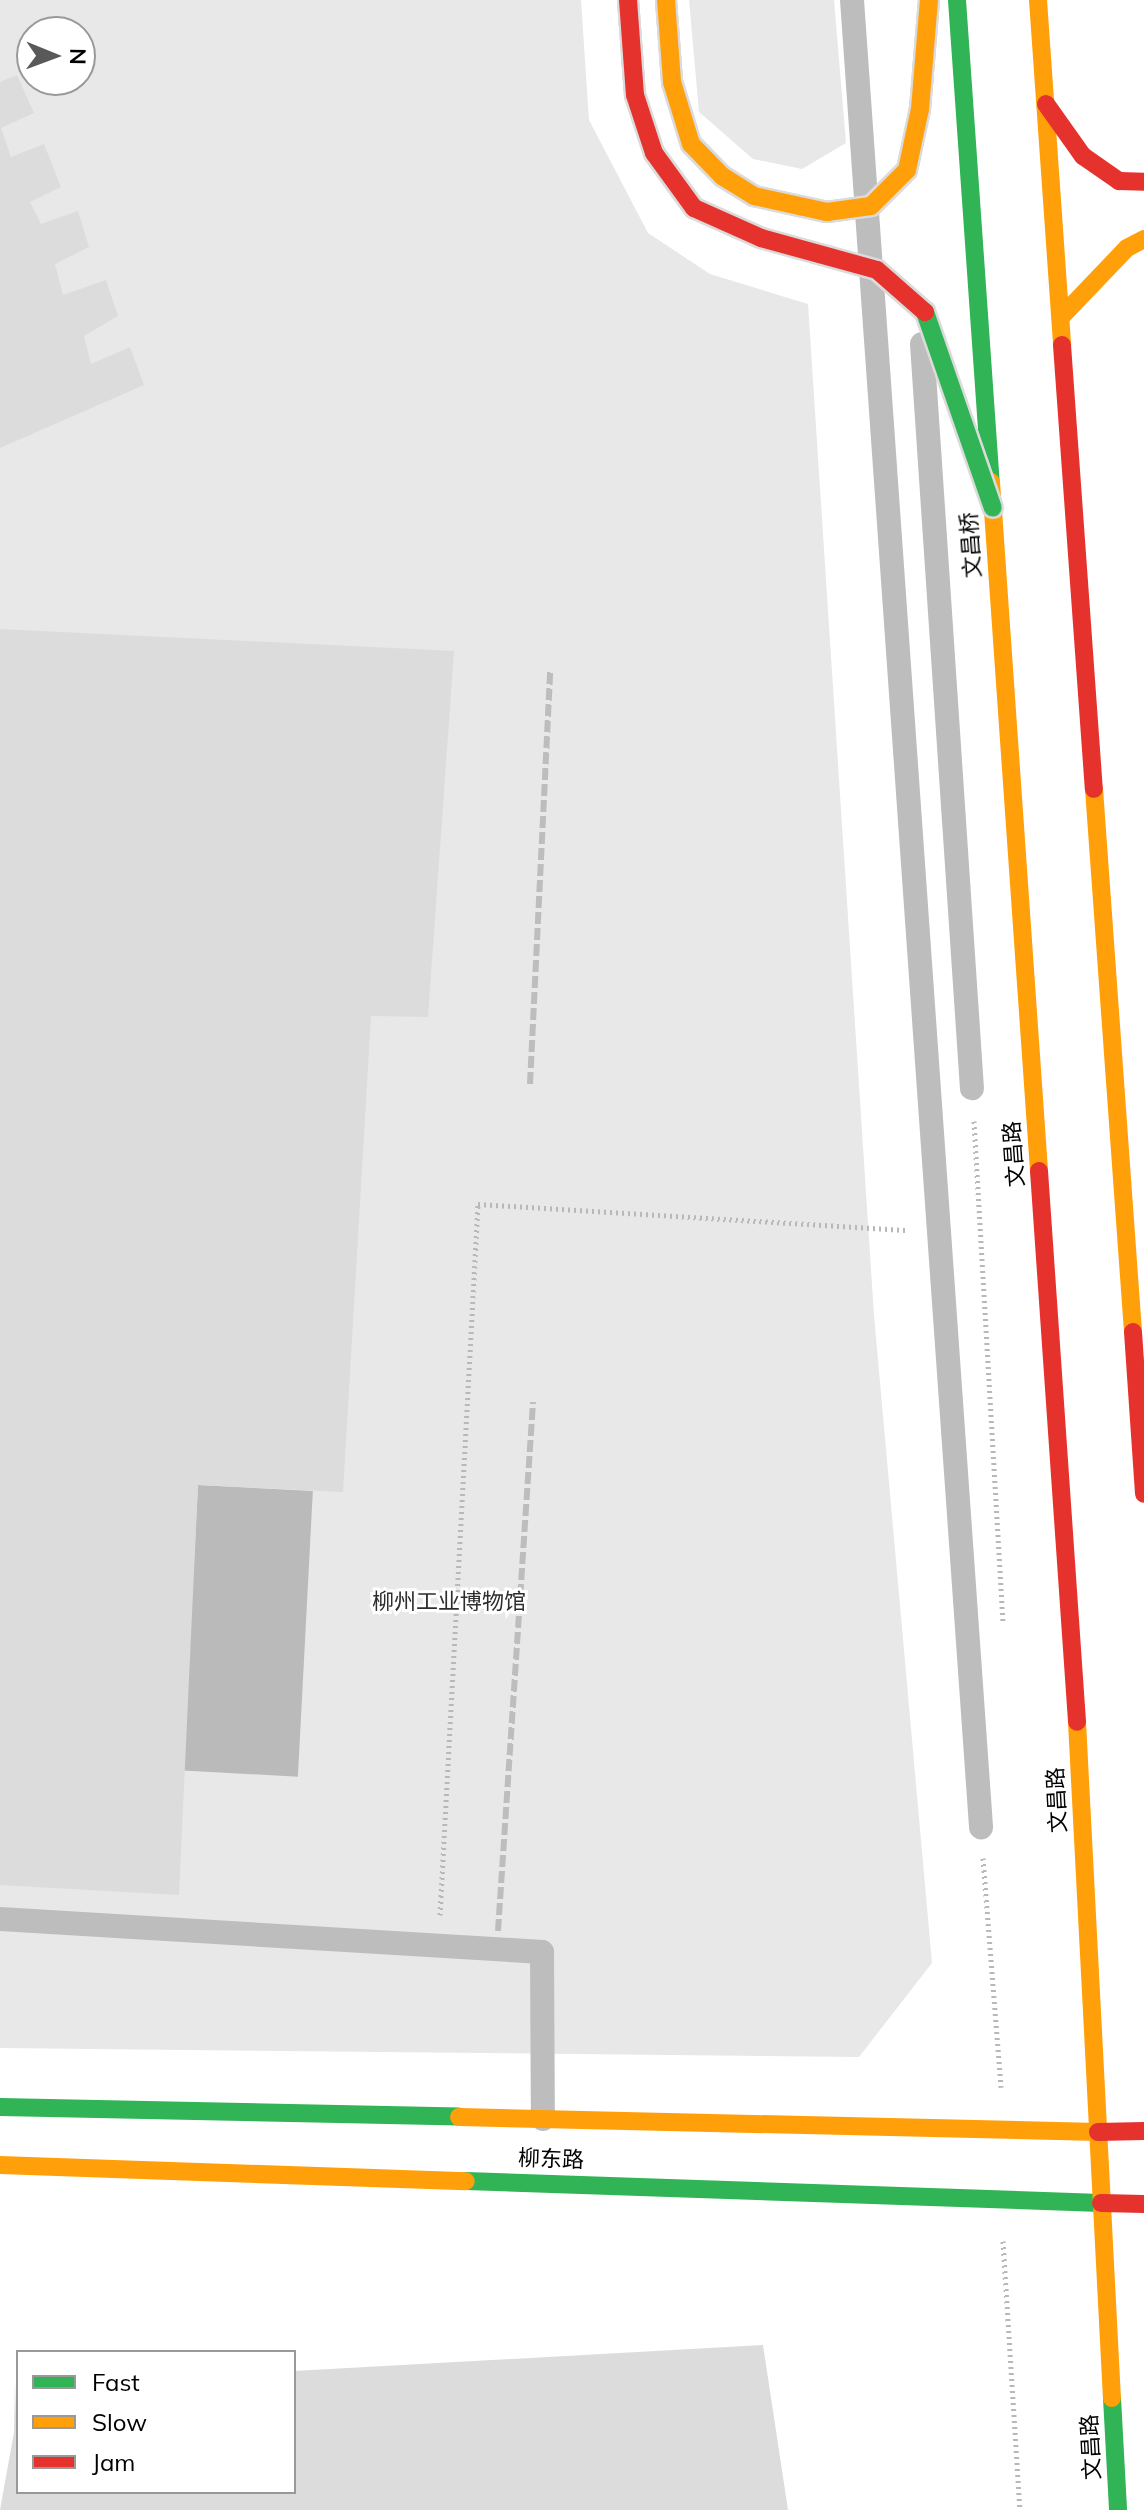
<!DOCTYPE html>
<meta charset="utf-8">
<style>
body{margin:0}
#map{position:relative;width:1144px;height:2510px;overflow:hidden;background:#fff;font-family:Mulish,"Noto Sans SC",sans-serif}
div>[style]{position:absolute}
[style*='--x']{left:calc(var(--x)*1px);top:calc(var(--y)*1px);width:calc(var(--w)*1px);rotate:calc(var(--a)*1deg)}
.green>*{inset:0;background:#e8e8e8}
.water>*{inset:0;background:#bababa;transform-origin:0 0}
.building>*{inset:0;background:#dcdcdc}
.path>*{height:5px;margin-top:-2.5px;transform-origin:0;background:repeating-linear-gradient(90deg,#b8b8b8 0 2px,transparent 0 6px)}
.lane>*{height:24px;margin:-12px;padding:0 12px;transform-origin:12px;border-radius:12px;background:#bdbdbd}
.fast>*{height:18px;margin:-9px;padding:0 9px;transform-origin:9px;border-radius:9px;background:#30b455}
.slow>*{height:18px;margin:-9px;padding:0 9px;transform-origin:9px;border-radius:9px;background:#ff9f0a}
.jam>*{height:18px;margin:-9px;padding:0 9px;transform-origin:9px;border-radius:9px;background:#e5322d}
.rail>*{height:6px;margin-top:-3px;transform-origin:0;background:repeating-linear-gradient(90deg,#bdbdbd 0 12px,transparent 0 16px)}
.bridges{filter:drop-shadow(2px 0 #dbdbdb) drop-shadow(-2px 0 #dbdbdb) drop-shadow(0 2px #dbdbdb) drop-shadow(0 -2px #dbdbdb)}
.fast-bridge>*{height:18px;margin:-9px;padding:0 9px;transform-origin:9px;border-radius:9px;background:#30b455}
.slow-bridge>*{height:18px;margin:-9px;padding:0 9px;transform-origin:9px;border-radius:9px;background:#ff9f0a}
.jam-bridge>*{height:18px;margin:-9px;padding:0 9px;transform-origin:9px;border-radius:9px;background:#e5322d}
span{translate:-50% -50%;white-space:nowrap;text-align:center;line-height:1.15;-webkit-text-stroke:6px #fff;paint-order:stroke}
.street-label{font-size:22px;color:#000}
.park-label{font-size:22px;color:#2d2d2d}
.legend{position:absolute;left:16px;top:2350px;width:280px;height:144px;box-sizing:border-box;background:#fff;border:2px solid #999;margin:0;padding:10px 14px;list-style:none;font-size:24px;color:#000}
.legend li{display:flex;align-items:center;gap:16px;height:40px}
.legend b{width:40px;border:2px solid #999}
.north{position:absolute;left:16px;top:16px;width:80px;height:80px;box-sizing:border-box;background:#fff;border:2px solid #999;border-radius:50%;rotate:91deg;font-size:22px;font-weight:700;line-height:32px;text-align:center;color:#000}
.north::after{content:'';display:block;margin:auto;width:28px;height:36px;background:#595959;clip-path:polygon(50% 0,100% 100%,50% 72%,0 100%)}
</style>
<div id="map">
<div class="green">
<div style="clip-path:polygon(evenodd,0 0,581px 0,589px 120px,648px 233px,710px 274px,808px 304px,874px 1315px,932px 1963px,859px 2057px,0 2048px,0 0,32px 32px,80px 32px,80px 80px,32px 80px,32px 32px)"></div>
<div style="clip-path:polygon(689px 0,834px 0,846px 143px,802px 169px,753px 159px,699px 112px)"></div>
</div>
<div class="water">
<div style="left:198px;top:1485px;width:115px;height:286px;rotate:3deg"></div>
</div>
<div class="building">
<div style="clip-path:polygon(17px 75px,34px 113px,1px 128px,11px 157px,44px 144px,61px 187px,30px 202px,41px 224px,78px 211px,89px 247px,55px 264px,63px 295px,106px 280px,118px 316px,84px 336px,91px 364px,130px 347px,144px 385px,0 448px,0 82px)"></div>
<div style="clip-path:polygon(0 629px,454px 651px,428px 1017px,371px 1016px,343px 1492px,198px 1485px,179px 1895px,0 1885px)"></div>
<div style="clip-path:polygon(763px 2345px,788px 2510px,0 2510px,14px 2432px,15px 2380px,18px 2492px,294px 2492px,294px 2371px)"></div>
</div>
<div class="path">
<div style="--x:974;--y:1121;--w:502;--a:86.69"></div>
<div style="--x:983;--y:1858;--w:230;--a:85.5"></div>
<div style="--x:440;--y:1915;--w:712;--a:-86.94"></div>
<div style="--x:478;--y:1204;--w:431;--a:3.5"></div>
<div style="--x:1003;--y:2241;--w:270;--a:86.4"></div>
</div>
<div class="lane">
<div style="--x:852;--y:0;--w:1832;--a:85.96"></div>
<div style="--x:922;--y:344;--w:746;--a:86.16"></div>
<div style="--x:0;--y:1919;--w:543;--a:3.48"></div>
<div style="--x:542;--y:1952;--w:167;--a:89.7"></div>
</div>
<div class="fast">
<div style="--x:957;--y:0;--w:483;--a:86"></div>
<div style="--x:0;--y:2107;--w:459;--a:1.2"></div>
<div style="--x:466;--y:2181;--w:635;--a:1.98"></div>
<div style="--x:1112;--y:2398;--w:112;--a:86.9"></div>
</div>
<div class="slow">
<div style="--x:1038;--y:0;--w:346;--a:86"></div>
<div style="--x:1061;--y:317;--w:95;--a:-46.3"></div>
<div style="--x:1127;--y:248;--w:19;--a:-28"></div>
<div style="--x:991;--y:482;--w:691;--a:86.01"></div>
<div style="--x:1094;--y:789;--w:544;--a:85.89"></div>
<div style="--x:1077;--y:1722;--w:677;--a:87.04"></div>
<div style="--x:459;--y:2117;--w:639;--a:1.34"></div>
<div style="--x:0;--y:2165;--w:466;--a:2"></div>
</div>
<div class="jam">
<div style="--x:1046;--y:104;--w:64;--a:54.6"></div>
<div style="--x:1083;--y:156;--w:44;--a:34.8"></div>
<div style="--x:1119;--y:181;--w:25;--a:2"></div>
<div style="--x:1062;--y:345;--w:445;--a:85.9"></div>
<div style="--x:1039;--y:1171;--w:552;--a:86.05"></div>
<div style="--x:1133;--y:1332;--w:162;--a:86.1"></div>
<div style="--x:1098;--y:2132;--w:46;--a:-1.2"></div>
<div style="--x:1101;--y:2203;--w:43;--a:1.3"></div>
</div>
<div class="rail">
<div style="--x:530;--y:1084;--w:415;--a:-87.2"></div>
<div style="--x:498;--y:1931;--w:530;--a:-86.21"></div>
</div>
<div class="bridges">
<div class="fast-bridge">
<div style="--x:925;--y:312;--w:207;--a:70.9"></div>
</div>
<div class="slow-bridge">
<div style="--x:666;--y:0;--w:82;--a:85.8"></div>
<div style="--x:672;--y:82;--w:65;--a:73"></div>
<div style="--x:691;--y:144;--w:45;--a:45.9"></div>
<div style="--x:722;--y:176;--w:38;--a:32"></div>
<div style="--x:754;--y:196;--w:75;--a:12.4"></div>
<div style="--x:827;--y:212;--w:44;--a:-7.8"></div>
<div style="--x:871;--y:206;--w:51;--a:-45"></div>
<div style="--x:907;--y:170;--w:62;--a:-78"></div>
<div style="--x:920;--y:109;--w:109;--a:-85.3"></div>
</div>
<div class="jam-bridge">
<div style="--x:628;--y:0;--w:95;--a:85.8"></div>
<div style="--x:635;--y:95;--w:61;--a:71.9"></div>
<div style="--x:654;--y:153;--w:68;--a:54"></div>
<div style="--x:694;--y:208;--w:73;--a:24.1"></div>
<div style="--x:761;--y:238;--w:120;--a:15.4"></div>
<div style="--x:877;--y:270;--w:64;--a:41.2"></div>
</div>
</div>
<div class="street-label">
<span style="left:971px;top:545px;rotate:-94deg">文昌桥</span>
<span style="left:1014px;top:1154px;rotate:-94deg">文昌路</span>
<span style="left:1057px;top:1800px;rotate:-93deg">文昌路</span>
<span style="left:551px;top:2159px;rotate:2deg">柳东路</span>
<span style="left:1091px;top:2447px;rotate:-93deg">文昌路</span>
</div>
<div class="park-label">
<span style="left:449px;top:1602px">柳州工业博物馆</span>
</div>
<ul class="legend">
<li><b style="height:10px;background:#30b455"></b>Fast</li>
<li><b style="height:10px;background:#ff9f0a"></b>Slow</li>
<li><b style="height:10px;background:#e5322d"></b>Jam</li>
</ul>
<div class="north">N</div>
</div>
